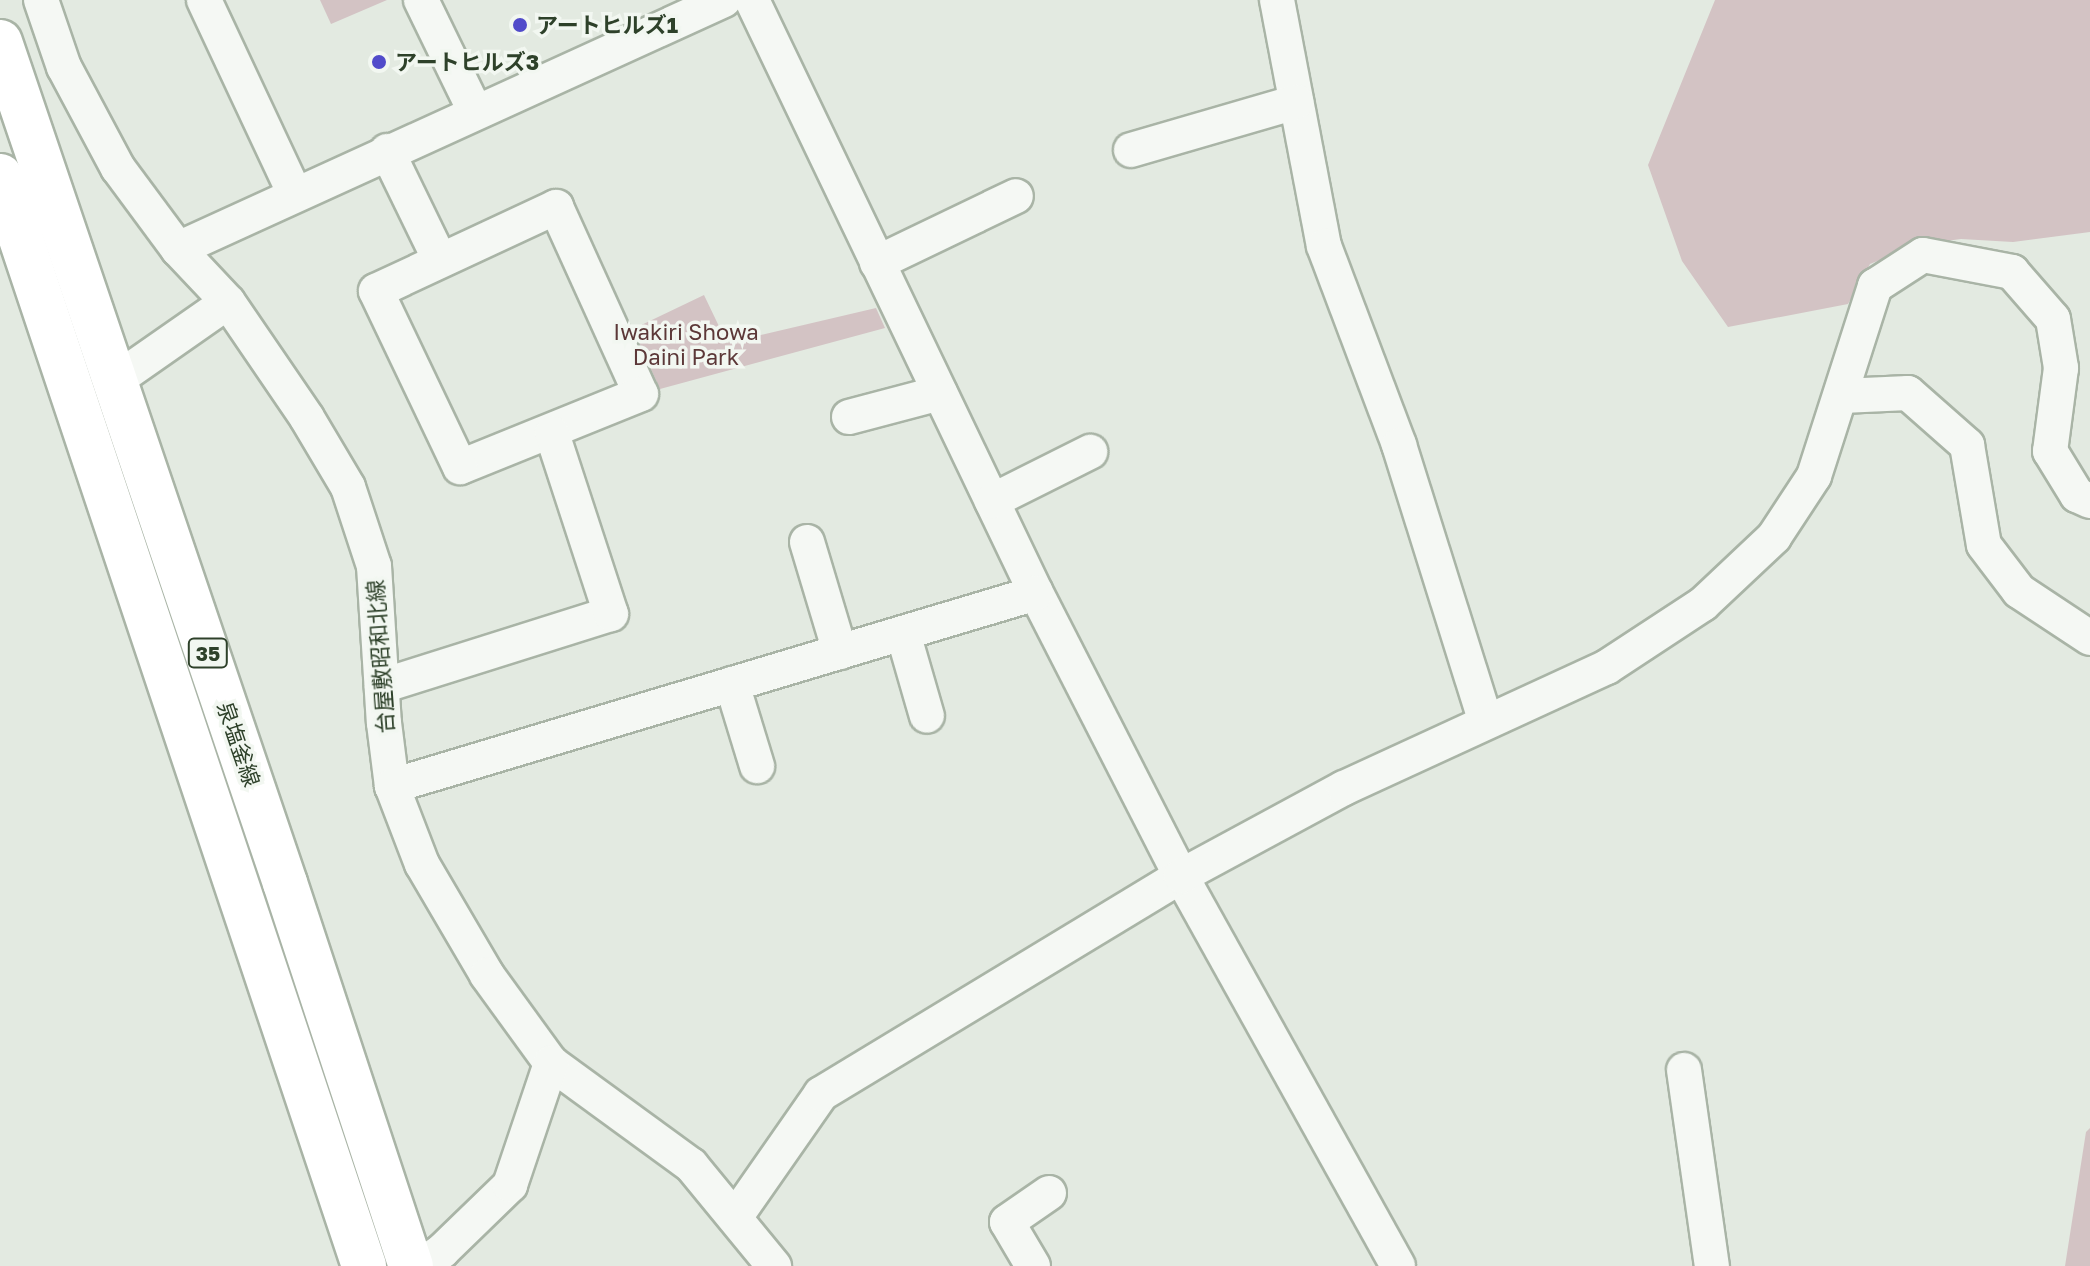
<!DOCTYPE html>
<meta charset="utf-8">
<style>
body{margin:0}
#map{position:relative;width:2090px;height:1266px;overflow:hidden;background:#e3eae1;font-family:"Golos Text","Noto Sans JP",sans-serif}
div>[style]{position:absolute}
[style*='--x']{left:calc(var(--x)*1px);top:calc(var(--y)*1px);width:calc(var(--w)*1px);rotate:calc(var(--a)*1deg)}
.green>*{inset:0;background:#d3c3c4}
.roads{filter:drop-shadow(2px 0 #a9b4a6) drop-shadow(-2px 0 #a9b4a6) drop-shadow(0 2px #a9b4a6) drop-shadow(0 -2px #a9b4a6)}
.minor>*{height:34px;margin:-17px;padding:0 17px;transform-origin:17px;border-radius:17px;background:#f5f8f4}
.primary>*{height:44px;margin:-22px;padding:0 22px;transform-origin:22px;border-radius:22px;background:#fff}
.dots>*{width:22px;height:22px;translate:-50% -50%;box-sizing:border-box;border:4px solid #f2f7f1;border-radius:50%}
span{translate:-50% -50%;white-space:nowrap;text-align:center;line-height:1.15;-webkit-text-stroke:7px #f2f7f1;paint-order:stroke}
.shield-label span{padding:2px 6px;background:#f2f7f1;border:2px solid;border-radius:6px;-webkit-text-stroke-width:0}
.shield-label{font-size:20px;color:#2e412a;font-weight:700}
.poi-label{font-size:22px;color:#2e412a;font-weight:700}
.left{translate:0 -50%;text-align:left}
.park-label{font-size:22px;color:#5c3838}
.street-label{font-size:22px;color:#2e412a}
</style>
<div id="map">
<div class="green">
<div style="clip-path:polygon(320px 0,387px 0,331px 24px)"></div>
<div style="clip-path:polygon(1715px 0,2090px 0,2090px 232px,2013px 242px,1961px 239px,1916px 245px,1870px 264px,1848px 304px,1728px 327px,1682px 261px,1648px 165px)"></div>
<div style="clip-path:polygon(704px 295px,727px 343px,876px 308px,885px 328px,660px 389px,633px 329px)"></div>
<div style="clip-path:polygon(2090px 1128px,2090px 1266px,2065px 1266px,2086px 1132px)"></div>
</div>
<div class="roads">
<div class="minor">
<div style="--x:41;--y:0;--w:71;--a:71.1"></div>
<div style="--x:64;--y:67;--w:115;--a:61.9"></div>
<div style="--x:118;--y:168;--w:101;--a:53.5"></div>
<div style="--x:178;--y:249;--w:73;--a:46.7"></div>
<div style="--x:228;--y:302;--w:140;--a:55.7"></div>
<div style="--x:307;--y:418;--w:80;--a:59.3"></div>
<div style="--x:348;--y:487;--w:83;--a:71.8"></div>
<div style="--x:374;--y:566;--w:157;--a:86.4"></div>
<div style="--x:384;--y:723;--w:64;--a:82.8"></div>
<div style="--x:392;--y:786;--w:84;--a:69"></div>
<div style="--x:422;--y:864;--w:129;--a:59.6"></div>
<div style="--x:487;--y:975;--w:109;--a:54"></div>
<div style="--x:551;--y:1063;--w:173;--a:36.1"></div>
<div style="--x:691;--y:1165;--w:131;--a:50.6"></div>
<div style="--x:204;--y:0;--w:214;--a:64.9"></div>
<div style="--x:421;--y:0;--w:123;--a:64.1"></div>
<div style="--x:752;--y:0;--w:657;--a:64.41"></div>
<div style="--x:1036;--y:593;--w:318;--a:62.9"></div>
<div style="--x:1181;--y:876;--w:446;--a:60.9"></div>
<div style="--x:1277;--y:0;--w:250;--a:79.2"></div>
<div style="--x:1324;--y:246;--w:213;--a:69.3"></div>
<div style="--x:1399;--y:445;--w:290;--a:72.6"></div>
<div style="--x:1131;--y:150;--w:172;--a:-16.2"></div>
<div style="--x:387;--y:151;--w:121;--a:64.1"></div>
<div style="--x:556;--y:207;--w:205;--a:65.6"></div>
<div style="--x:641;--y:394;--w:195;--a:158"></div>
<div style="--x:460;--y:467;--w:195;--a:-115.5"></div>
<div style="--x:376;--y:291;--w:199;--a:-25"></div>
<div style="--x:178;--y:249;--w:600;--a:-24.52"></div>
<div style="--x:877;--y:263;--w:154;--a:-25.7"></div>
<div style="--x:116;--y:380;--w:136;--a:-34.9"></div>
<div style="--x:1842;--y:396;--w:66;--a:-2.6"></div>
<div style="--x:1908;--y:393;--w:79;--a:41.4"></div>
<div style="--x:1967;--y:445;--w:101;--a:80.4"></div>
<div style="--x:1984;--y:545;--w:58;--a:52.7"></div>
<div style="--x:2019;--y:591;--w:85;--a:33.5"></div>
<div style="--x:849;--y:417;--w:94;--a:-14.8"></div>
<div style="--x:992;--y:501;--w:110;--a:-26.6"></div>
<div style="--x:807;--y:542;--w:115;--a:73.3"></div>
<div style="--x:903;--y:633;--w:86;--a:73.9"></div>
<div style="--x:732;--y:684;--w:86;--a:73"></div>
<div style="--x:382;--y:686;--w:240;--a:-17.5"></div>
<div style="--x:611;--y:614;--w:190;--a:-108.1"></div>
<div style="--x:392;--y:786;--w:672;--a:-16.68"></div>
<div style="--x:1684;--y:1070;--w:198;--a:81.9"></div>
<div style="--x:736;--y:1216;--w:149;--a:-55.1"></div>
<div style="--x:821;--y:1094;--w:421;--a:-31.2"></div>
<div style="--x:1181;--y:876;--w:185;--a:-28.4"></div>
<div style="--x:1344;--y:788;--w:289;--a:-24.7"></div>
<div style="--x:1607;--y:667;--w:115;--a:-33.3"></div>
<div style="--x:1703;--y:604;--w:98;--a:-43.3"></div>
<div style="--x:1774;--y:537;--w:73;--a:-56.7"></div>
<div style="--x:1814;--y:476;--w:200;--a:-72.2"></div>
<div style="--x:1875;--y:286;--w:57;--a:-32.9"></div>
<div style="--x:1923;--y:255;--w:91;--a:10.8"></div>
<div style="--x:2012;--y:272;--w:62;--a:48.9"></div>
<div style="--x:2053;--y:319;--w:50;--a:80.7"></div>
<div style="--x:2061;--y:368;--w:84;--a:97.5"></div>
<div style="--x:2050;--y:451;--w:52;--a:58.5"></div>
<div style="--x:2077;--y:495;--w:14;--a:25"></div>
<div style="--x:420;--y:1266;--w:27;--a:-34"></div>
<div style="--x:442;--y:1251;--w:95;--a:-44.1"></div>
<div style="--x:510;--y:1185;--w:129;--a:-71.4"></div>
<div style="--x:1033;--y:1266;--w:51;--a:-120.6"></div>
<div style="--x:1007;--y:1222;--w:51;--a:-34.6"></div>
</div>
<div class="primary">
<div style="--x:0;--y:42;--w:888;--a:71.28"></div>
<div style="--x:285;--y:883;--w:403;--a:71.8"></div>
<div style="--x:0;--y:176;--w:1149;--a:71.53"></div>
</div>
</div>
<div class="dots">
<div style="left:520px;top:25px;background:#514bca"></div>
<div style="left:379px;top:62px;background:#514bca"></div>
</div>
<div class="shield-label">
<span style="left:208px;top:653px">35</span>
</div>
<div class="poi-label">
<span class="left" style="left:536px;top:25px">アートヒルズ1</span>
<span class="left" style="left:395px;top:62px">アートヒルズ3</span>
</div>
<div class="park-label">
<span style="left:686px;top:344px">Iwakiri Showa<br>Daini Park</span>
</div>
<div class="street-label">
<span style="left:380px;top:657px;rotate:-94deg">台屋敷昭和北線</span>
<span style="left:239px;top:744px;rotate:71deg">泉塩釜線</span>
</div>
</div>
